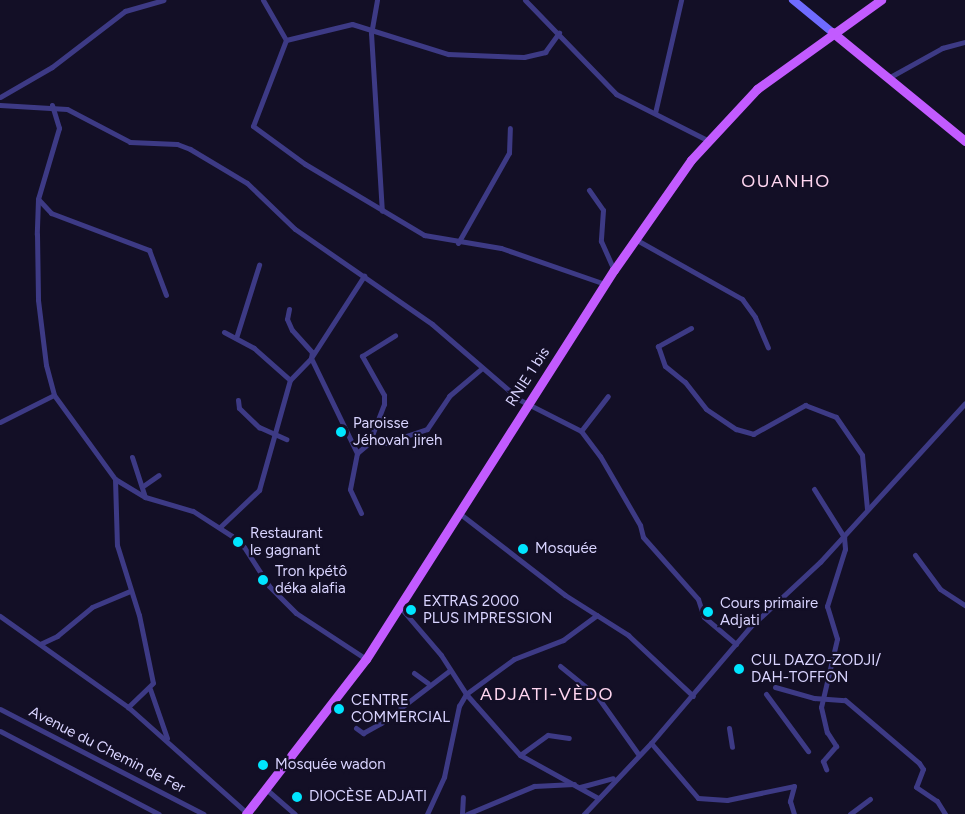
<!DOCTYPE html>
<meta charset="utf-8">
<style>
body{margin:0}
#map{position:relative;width:965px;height:814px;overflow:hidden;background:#130f26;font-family:Figtree,sans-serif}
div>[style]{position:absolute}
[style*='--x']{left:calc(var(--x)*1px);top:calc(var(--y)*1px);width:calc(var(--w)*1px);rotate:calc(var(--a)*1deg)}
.street>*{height:5px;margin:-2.5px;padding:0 2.5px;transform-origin:2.5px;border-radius:2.5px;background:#3d3a85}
.secondary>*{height:8px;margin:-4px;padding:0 4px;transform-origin:4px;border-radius:4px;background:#6f6bff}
.primary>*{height:9px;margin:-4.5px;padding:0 4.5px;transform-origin:4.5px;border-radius:4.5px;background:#c25bff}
.dots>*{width:16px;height:16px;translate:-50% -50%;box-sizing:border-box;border:3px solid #130f26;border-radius:50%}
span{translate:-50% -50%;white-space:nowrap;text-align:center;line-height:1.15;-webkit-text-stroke:4.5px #130f26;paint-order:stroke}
.street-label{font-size:15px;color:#d9d4ff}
.poi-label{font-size:15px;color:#d9d4ff}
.left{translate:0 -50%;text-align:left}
.quarter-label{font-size:18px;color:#ffd6f0;letter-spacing:1.5px}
</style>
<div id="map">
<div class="street">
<div style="--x:263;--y:0;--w:46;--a:60.1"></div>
<div style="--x:286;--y:40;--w:92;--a:111"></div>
<div style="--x:253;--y:126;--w:64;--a:36.2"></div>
<div style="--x:305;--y:164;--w:139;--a:30.8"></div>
<div style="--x:424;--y:235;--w:78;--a:9.6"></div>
<div style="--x:501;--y:248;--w:110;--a:19.1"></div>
<div style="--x:377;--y:0;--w:34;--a:100"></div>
<div style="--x:371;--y:33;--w:178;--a:86.5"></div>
<div style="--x:525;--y:0;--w:131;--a:45.9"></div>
<div style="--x:616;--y:94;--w:102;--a:26.8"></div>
<div style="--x:286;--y:40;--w:68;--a:-13.6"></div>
<div style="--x:352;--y:24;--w:101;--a:17.4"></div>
<div style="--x:448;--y:54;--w:76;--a:2.3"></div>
<div style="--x:524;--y:57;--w:22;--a:-13"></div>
<div style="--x:545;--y:52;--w:24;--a:-54"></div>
<div style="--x:890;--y:77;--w:60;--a:-29.1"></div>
<div style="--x:942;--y:48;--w:24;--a:-15"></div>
<div style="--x:0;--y:97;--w:60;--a:-30"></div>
<div style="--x:52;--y:67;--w:92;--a:-37.5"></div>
<div style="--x:125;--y:11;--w:40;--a:-16"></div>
<div style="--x:0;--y:105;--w:67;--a:3.4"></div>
<div style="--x:67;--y:109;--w:71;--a:27.6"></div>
<div style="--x:130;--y:142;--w:47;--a:2.4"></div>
<div style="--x:177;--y:144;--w:14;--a:21"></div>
<div style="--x:190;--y:149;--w:66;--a:30.8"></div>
<div style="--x:247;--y:183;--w:66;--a:43.8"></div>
<div style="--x:295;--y:229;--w:167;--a:34.7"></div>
<div style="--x:432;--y:324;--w:116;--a:40.8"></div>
<div style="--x:520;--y:400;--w:68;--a:26.9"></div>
<div style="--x:581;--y:431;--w:31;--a:53"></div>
<div style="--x:600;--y:456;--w:80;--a:59.9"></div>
<div style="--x:640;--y:525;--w:12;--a:76"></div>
<div style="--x:643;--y:537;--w:83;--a:48.4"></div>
<div style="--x:698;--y:599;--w:19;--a:72"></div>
<div style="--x:704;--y:617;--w:42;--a:40.2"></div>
<div style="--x:52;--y:105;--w:24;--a:73"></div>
<div style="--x:59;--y:128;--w:74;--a:106.5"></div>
<div style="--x:38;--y:199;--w:35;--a:92"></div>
<div style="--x:37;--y:234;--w:66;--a:89.1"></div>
<div style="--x:38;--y:300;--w:65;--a:83"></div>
<div style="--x:46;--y:365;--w:31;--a:75"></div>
<div style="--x:54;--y:395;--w:104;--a:54"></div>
<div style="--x:115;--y:479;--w:35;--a:31"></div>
<div style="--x:145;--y:497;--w:50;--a:16.3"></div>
<div style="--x:193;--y:511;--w:46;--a:32.7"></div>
<div style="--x:232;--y:536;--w:16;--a:43"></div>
<div style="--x:244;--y:547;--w:46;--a:57.3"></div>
<div style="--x:269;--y:586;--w:38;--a:45"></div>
<div style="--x:296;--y:613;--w:84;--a:33.3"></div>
<div style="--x:655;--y:113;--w:116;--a:-77"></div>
<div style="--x:589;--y:190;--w:24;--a:55"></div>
<div style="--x:603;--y:210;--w:31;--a:94"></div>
<div style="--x:601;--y:241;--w:32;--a:66"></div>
<div style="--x:39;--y:200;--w:18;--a:47"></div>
<div style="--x:51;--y:213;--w:105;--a:20.7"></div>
<div style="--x:149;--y:250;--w:48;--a:69.3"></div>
<div style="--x:635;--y:239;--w:123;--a:29.3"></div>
<div style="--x:742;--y:299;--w:22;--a:54"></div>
<div style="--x:755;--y:317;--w:33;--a:67"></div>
<div style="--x:458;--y:243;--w:103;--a:-60.5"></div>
<div style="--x:509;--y:153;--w:25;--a:-88"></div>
<div style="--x:289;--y:309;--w:10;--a:101"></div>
<div style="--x:287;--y:319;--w:12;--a:66"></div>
<div style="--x:292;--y:330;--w:30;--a:48"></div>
<div style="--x:312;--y:352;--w:6;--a:99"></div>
<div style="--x:311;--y:358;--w:106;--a:64.2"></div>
<div style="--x:691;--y:328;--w:38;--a:151"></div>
<div style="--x:658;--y:346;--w:21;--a:71"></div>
<div style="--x:665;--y:366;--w:26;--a:39"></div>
<div style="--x:685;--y:382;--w:34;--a:52"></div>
<div style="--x:706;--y:409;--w:36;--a:34"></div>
<div style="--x:736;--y:429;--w:18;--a:16"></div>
<div style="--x:753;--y:434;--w:60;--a:-29.1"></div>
<div style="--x:805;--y:405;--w:33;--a:21"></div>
<div style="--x:836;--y:417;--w:46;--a:55.6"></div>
<div style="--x:862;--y:455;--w:54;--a:84.7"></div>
<div style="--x:224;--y:332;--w:34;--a:28"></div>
<div style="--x:254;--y:348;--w:48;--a:41.6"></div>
<div style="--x:236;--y:338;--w:77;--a:-72.5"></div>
<div style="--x:238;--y:400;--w:8;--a:83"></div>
<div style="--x:239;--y:408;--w:28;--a:44"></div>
<div style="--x:259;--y:427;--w:30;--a:24"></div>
<div style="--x:0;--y:422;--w:60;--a:-26.6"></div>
<div style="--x:581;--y:431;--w:44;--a:-52.4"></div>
<div style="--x:369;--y:443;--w:42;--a:-69"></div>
<div style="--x:384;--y:404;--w:9;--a:-90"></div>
<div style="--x:384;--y:395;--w:45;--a:-119.4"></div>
<div style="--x:362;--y:356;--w:39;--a:-32"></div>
<div style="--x:132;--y:457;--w:42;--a:72"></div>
<div style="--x:115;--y:479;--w:66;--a:88.3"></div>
<div style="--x:117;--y:545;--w:73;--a:72.6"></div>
<div style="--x:139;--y:615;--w:69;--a:78.4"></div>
<div style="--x:153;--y:683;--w:35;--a:136"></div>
<div style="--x:143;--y:486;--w:19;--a:-35"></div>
<div style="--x:814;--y:489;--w:57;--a:58"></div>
<div style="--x:844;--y:537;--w:12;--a:85"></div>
<div style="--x:845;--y:549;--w:60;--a:107.5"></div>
<div style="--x:827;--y:606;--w:34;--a:73"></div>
<div style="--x:837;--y:639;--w:70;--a:103.2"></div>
<div style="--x:821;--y:707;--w:26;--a:77"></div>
<div style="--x:827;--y:732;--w:17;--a:57"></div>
<div style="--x:836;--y:746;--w:20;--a:131"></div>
<div style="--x:823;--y:761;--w:9;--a:69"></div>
<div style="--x:361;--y:513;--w:26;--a:-115"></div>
<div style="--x:350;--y:489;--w:37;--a:-79"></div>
<div style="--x:357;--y:453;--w:16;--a:-40"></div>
<div style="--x:369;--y:443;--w:16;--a:0"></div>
<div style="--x:385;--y:443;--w:44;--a:-18.4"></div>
<div style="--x:427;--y:429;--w:40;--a:-56"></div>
<div style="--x:449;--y:396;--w:42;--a:-40.2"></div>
<div style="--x:459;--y:513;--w:134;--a:37.7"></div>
<div style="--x:565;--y:595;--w:75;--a:32.4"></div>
<div style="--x:628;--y:635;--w:89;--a:43.2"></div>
<div style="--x:220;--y:527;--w:54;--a:-43.5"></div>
<div style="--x:259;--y:490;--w:114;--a:-74.3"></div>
<div style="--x:290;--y:380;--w:30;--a:-46"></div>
<div style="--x:311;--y:358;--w:98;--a:-57.1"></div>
<div style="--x:915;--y:555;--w:42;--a:53.7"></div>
<div style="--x:940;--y:589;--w:30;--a:33"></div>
<div style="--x:400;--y:607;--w:63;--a:49.5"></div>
<div style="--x:441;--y:655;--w:46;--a:57.3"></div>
<div style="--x:466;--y:694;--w:81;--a:48.5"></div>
<div style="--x:520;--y:755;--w:89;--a:28.9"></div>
<div style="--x:0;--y:616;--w:157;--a:35.4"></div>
<div style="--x:128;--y:707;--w:159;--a:41.7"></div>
<div style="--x:40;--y:644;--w:19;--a:-25"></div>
<div style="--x:57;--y:636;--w:45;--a:-39.6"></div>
<div style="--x:92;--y:607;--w:41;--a:-22.8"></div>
<div style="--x:560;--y:666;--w:48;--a:39"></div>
<div style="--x:597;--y:696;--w:72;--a:54.6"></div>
<div style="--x:414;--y:673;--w:17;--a:36"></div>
<div style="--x:775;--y:687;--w:41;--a:15.8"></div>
<div style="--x:814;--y:698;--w:31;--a:4"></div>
<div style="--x:845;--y:700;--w:97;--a:40.4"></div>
<div style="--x:919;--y:763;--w:7;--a:56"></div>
<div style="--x:923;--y:769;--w:19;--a:111"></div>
<div style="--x:916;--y:787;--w:25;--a:34"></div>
<div style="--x:937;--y:801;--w:15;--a:58"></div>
<div style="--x:150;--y:689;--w:52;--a:70.9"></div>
<div style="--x:766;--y:694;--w:71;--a:53.6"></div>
<div style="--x:0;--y:709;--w:229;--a:27.3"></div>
<div style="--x:356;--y:728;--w:9;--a:36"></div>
<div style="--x:363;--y:733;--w:21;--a:-29"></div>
<div style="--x:381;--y:723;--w:86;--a:-37.4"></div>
<div style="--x:729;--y:728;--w:19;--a:81"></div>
<div style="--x:0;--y:731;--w:179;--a:27.6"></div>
<div style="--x:651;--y:743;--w:72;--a:49.5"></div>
<div style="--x:698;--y:798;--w:29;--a:4"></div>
<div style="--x:727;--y:800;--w:68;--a:-11.8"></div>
<div style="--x:520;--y:755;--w:34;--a:-36"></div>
<div style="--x:548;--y:735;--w:21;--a:8"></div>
<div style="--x:794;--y:786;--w:16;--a:105"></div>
<div style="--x:790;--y:801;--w:14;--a:73"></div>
<div style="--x:580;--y:787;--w:34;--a:-15"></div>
<div style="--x:266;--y:789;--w:38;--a:41"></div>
<div style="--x:427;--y:814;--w:41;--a:-65.3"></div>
<div style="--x:444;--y:777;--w:73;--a:-78.1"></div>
<div style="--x:459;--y:706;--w:14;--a:-60"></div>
<div style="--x:466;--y:694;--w:59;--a:-36.1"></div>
<div style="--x:514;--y:659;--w:53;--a:-21.2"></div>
<div style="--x:563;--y:640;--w:42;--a:-36.3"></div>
<div style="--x:462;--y:814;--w:17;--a:-87"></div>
<div style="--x:467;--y:814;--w:73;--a:-22.7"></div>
<div style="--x:534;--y:786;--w:40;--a:-2.9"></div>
<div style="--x:584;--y:814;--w:98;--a:-46.7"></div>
<div style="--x:651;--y:743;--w:153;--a:-49.5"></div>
<div style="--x:750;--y:627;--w:96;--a:-42.9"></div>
<div style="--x:820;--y:562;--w:215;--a:-47.6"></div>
<div style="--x:850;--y:814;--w:25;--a:-37"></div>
</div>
<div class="secondary">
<div style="--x:793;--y:0;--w:50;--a:39.4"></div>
</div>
<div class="primary">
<div style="--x:832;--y:32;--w:172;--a:39.3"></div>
<div style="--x:246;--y:814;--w:196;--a:-52.3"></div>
<div style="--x:366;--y:659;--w:461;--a:-57.5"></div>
<div style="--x:614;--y:270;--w:134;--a:-55"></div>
<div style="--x:691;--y:160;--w:97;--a:-47.1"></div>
<div style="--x:757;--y:89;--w:153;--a:-35.7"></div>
</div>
<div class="dots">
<div style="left:341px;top:432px;background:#00e5ff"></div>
<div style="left:238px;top:542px;background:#00e5ff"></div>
<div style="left:523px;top:549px;background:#00e5ff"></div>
<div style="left:263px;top:580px;background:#00e5ff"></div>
<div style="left:411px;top:610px;background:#00e5ff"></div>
<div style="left:708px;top:612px;background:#00e5ff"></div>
<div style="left:739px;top:669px;background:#00e5ff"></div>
<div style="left:339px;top:709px;background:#00e5ff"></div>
<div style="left:263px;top:765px;background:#00e5ff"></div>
<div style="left:297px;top:797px;background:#00e5ff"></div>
</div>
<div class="street-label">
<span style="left:528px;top:377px;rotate:-57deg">RNIE 1 bis</span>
<span style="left:107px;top:750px;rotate:27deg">Avenue du Chemin de Fer</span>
</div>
<div class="poi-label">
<span class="left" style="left:353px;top:432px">Paroisse<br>Jéhovah jireh</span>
<span class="left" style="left:250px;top:542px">Restaurant<br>le gagnant</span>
<span class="left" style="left:535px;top:549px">Mosquée</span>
<span class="left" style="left:275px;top:580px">Tron kpétô<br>déka alafia</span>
<span class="left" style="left:423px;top:610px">EXTRAS 2000<br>PLUS IMPRESSION</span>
<span class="left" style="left:720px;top:612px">Cours primaire<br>Adjati</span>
<span class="left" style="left:751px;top:669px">CUL DAZO-ZODJI/<br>DAH-TOFFON</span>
<span class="left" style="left:351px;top:709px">CENTRE<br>COMMERCIAL</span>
<span class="left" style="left:275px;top:765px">Mosquée wadon</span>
<span class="left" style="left:309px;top:797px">DIOCÈSE ADJATI</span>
</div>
<div class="quarter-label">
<span style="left:786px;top:181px">OUANHO</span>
<span style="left:547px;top:694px">ADJATI-VÈDO</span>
</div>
</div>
